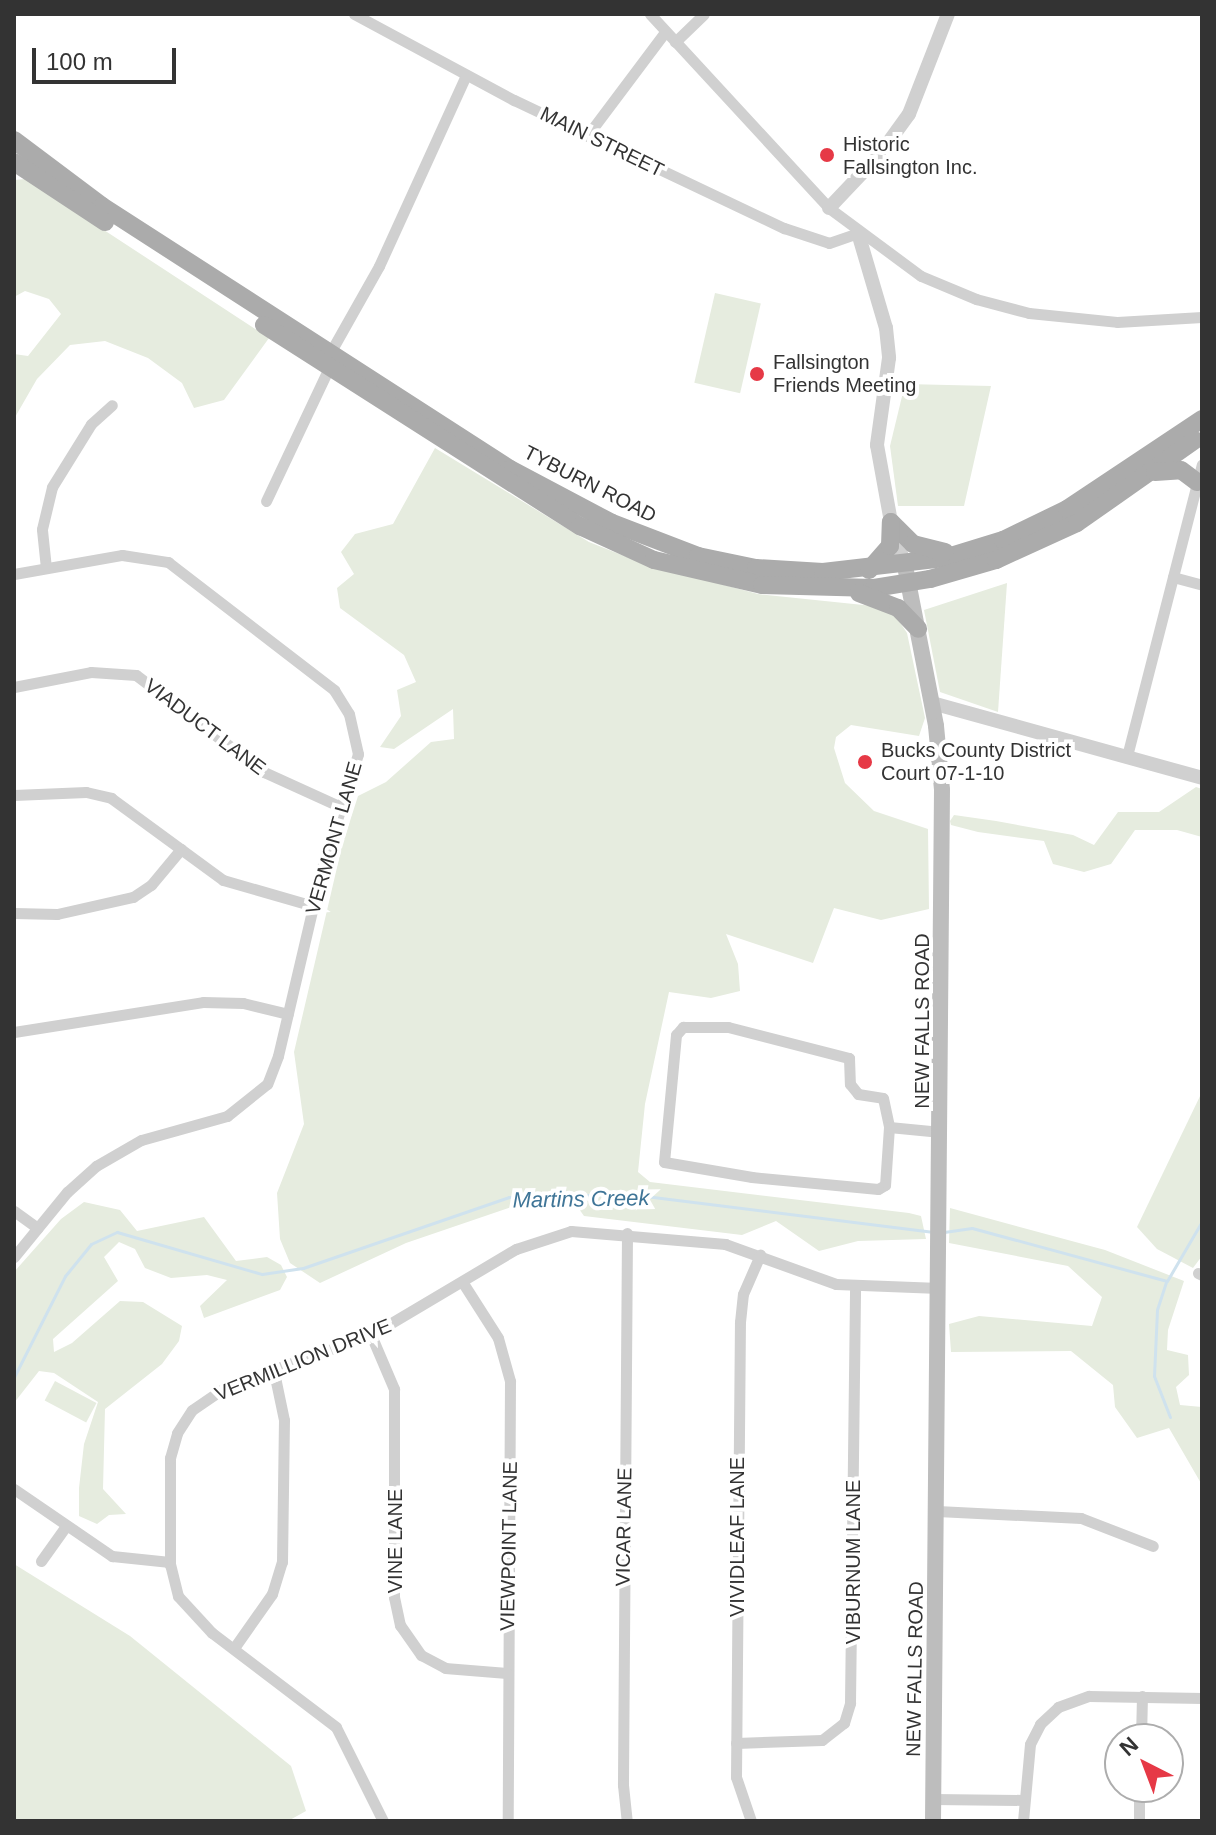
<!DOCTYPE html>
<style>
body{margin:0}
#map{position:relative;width:1216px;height:1835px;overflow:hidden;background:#fff;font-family:Helvetica,sans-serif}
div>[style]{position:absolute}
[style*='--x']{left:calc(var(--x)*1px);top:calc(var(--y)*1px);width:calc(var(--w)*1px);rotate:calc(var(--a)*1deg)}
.green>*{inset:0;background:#e6ecdf;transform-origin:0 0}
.stream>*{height:3px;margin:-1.5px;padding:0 1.5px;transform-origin:1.5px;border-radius:1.5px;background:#cfe2ee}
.minor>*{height:11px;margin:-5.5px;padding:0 5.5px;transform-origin:5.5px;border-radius:5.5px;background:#d0d0d0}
.tertiary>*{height:14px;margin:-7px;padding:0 7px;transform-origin:7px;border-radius:7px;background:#d0d0d0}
.secondary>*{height:16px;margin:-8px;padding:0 8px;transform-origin:8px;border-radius:8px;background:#bdbdbd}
.primary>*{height:18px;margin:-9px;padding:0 9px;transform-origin:9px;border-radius:9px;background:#ababab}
.dots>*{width:22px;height:22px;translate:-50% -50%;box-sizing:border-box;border:4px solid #fff;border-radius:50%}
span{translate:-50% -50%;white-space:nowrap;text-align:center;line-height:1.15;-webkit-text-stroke:8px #fff;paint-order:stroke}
.street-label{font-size:20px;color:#333}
.poi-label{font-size:20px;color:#333}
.left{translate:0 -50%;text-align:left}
.water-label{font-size:22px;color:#3f7597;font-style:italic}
.frame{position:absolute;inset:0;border:16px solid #333;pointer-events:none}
.north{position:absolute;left:1104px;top:1723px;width:80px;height:80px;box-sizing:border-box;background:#fff;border:2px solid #adadad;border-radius:50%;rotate:318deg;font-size:22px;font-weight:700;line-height:32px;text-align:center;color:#333}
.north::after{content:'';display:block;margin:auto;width:28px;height:36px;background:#e63946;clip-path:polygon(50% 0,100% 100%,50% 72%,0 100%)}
.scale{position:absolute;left:32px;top:48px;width:144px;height:36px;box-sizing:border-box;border:4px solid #333;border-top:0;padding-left:10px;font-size:24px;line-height:28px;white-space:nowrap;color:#333;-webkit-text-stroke:6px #fff;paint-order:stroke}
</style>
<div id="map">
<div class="green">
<div style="clip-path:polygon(26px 179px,269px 338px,224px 400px,194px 408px,182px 383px,148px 358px,105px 341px,70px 345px,37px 379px,14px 419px,14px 354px,28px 356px,61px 314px,49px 299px,25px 291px,14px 297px,14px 180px)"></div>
<div style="left:715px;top:293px;width:47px;height:92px;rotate:13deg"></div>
<div style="clip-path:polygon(905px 384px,991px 386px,964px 506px,898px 506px,890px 446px)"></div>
<div style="clip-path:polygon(435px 448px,589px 542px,642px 563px,758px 594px,873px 606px,895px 615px,907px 633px,925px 718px,919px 736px,851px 725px,836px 737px,834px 748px,845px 783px,874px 811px,928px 829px,929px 909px,881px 920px,834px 908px,813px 963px,726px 934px,738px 964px,740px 991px,711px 998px,669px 992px,645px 1104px,638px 1172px,650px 1182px,909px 1213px,921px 1216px,926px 1239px,858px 1241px,819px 1251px,776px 1221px,742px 1235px,584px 1216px,574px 1202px,526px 1202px,406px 1243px,320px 1283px,290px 1263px,280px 1239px,277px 1193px,304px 1124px,294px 1052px,342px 846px,358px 796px,386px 782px,431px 742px,454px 739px,453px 709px,394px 749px,380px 747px,401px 716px,397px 690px,416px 682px,404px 655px,340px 608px,337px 588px,354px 574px,341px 552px,355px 534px,393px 524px)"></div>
<div style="clip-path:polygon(1007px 583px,998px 712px,940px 692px,924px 610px)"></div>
<div style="clip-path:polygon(1196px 787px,1202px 789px,1202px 837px,1177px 830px,1135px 830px,1111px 864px,1084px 872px,1053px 864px,1044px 841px,978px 832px,951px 825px,950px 821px,954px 815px,996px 821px,1073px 835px,1094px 845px,1118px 812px,1159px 812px)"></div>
<div style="clip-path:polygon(1202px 1092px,1202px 1256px,1193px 1268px,1157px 1249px,1137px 1227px)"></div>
<div style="clip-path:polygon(84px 1202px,120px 1210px,137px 1231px,204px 1217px,236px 1261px,267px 1257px,281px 1265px,287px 1277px,280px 1290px,204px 1318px,200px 1306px,227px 1280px,207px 1275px,171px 1278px,145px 1268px,135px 1249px,119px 1242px,104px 1257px,118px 1281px,53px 1339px,54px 1352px,72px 1343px,120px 1301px,143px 1302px,182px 1326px,179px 1341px,162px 1364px,105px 1409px,103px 1489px,126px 1514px,109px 1515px,97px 1524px,79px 1516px,79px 1488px,84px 1444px,98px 1402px,54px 1373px,39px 1371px,14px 1403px,14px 1272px,61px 1219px)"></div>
<div style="clip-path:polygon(950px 1208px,1105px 1250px,1184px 1281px,1168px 1330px,1167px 1350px,1188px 1355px,1189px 1375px,1176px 1387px,1180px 1405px,1202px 1407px,1202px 1485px,1169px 1428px,1137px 1438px,1115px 1407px,1113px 1385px,1071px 1351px,951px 1352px,949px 1324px,979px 1316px,1092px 1326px,1102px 1297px,1068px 1266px,949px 1243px)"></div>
<div style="left:55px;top:1381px;width:47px;height:22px;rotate:28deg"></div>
<div style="clip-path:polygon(14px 1564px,130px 1636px,291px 1766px,306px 1811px,288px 1821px,14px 1821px)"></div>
</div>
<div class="stream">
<div style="--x:944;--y:1232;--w:28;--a:-8"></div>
<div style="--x:972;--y:1228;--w:202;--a:15.2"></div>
<div style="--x:1167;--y:1281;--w:69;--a:-59.7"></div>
<div style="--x:1166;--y:1282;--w:29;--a:108"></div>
<div style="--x:1157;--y:1310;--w:66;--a:92.6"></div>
<div style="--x:1154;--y:1376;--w:44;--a:68.7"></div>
<div style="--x:14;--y:1377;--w:113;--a:-63.2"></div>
<div style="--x:65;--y:1276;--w:41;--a:-50.9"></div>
<div style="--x:91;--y:1244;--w:29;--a:-25"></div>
<div style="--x:117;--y:1232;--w:151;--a:16.2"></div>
<div style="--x:262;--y:1274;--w:41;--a:-8.3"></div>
<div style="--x:303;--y:1268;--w:218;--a:-19"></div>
<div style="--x:509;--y:1197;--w:120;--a:-1.4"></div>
<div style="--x:629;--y:1194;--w:305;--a:7.1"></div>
</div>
<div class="minor">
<div style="--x:354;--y:14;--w:182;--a:28.3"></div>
<div style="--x:514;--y:100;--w:299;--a:25.4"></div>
<div style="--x:784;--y:228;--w:47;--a:18.4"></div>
<div style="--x:829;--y:243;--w:31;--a:-19"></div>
<div style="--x:650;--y:14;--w:264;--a:47.3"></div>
<div style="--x:829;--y:208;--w:114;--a:36.5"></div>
<div style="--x:921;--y:276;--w:60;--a:22.7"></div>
<div style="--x:976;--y:299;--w:55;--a:14.8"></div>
<div style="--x:1029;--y:313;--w:88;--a:5.8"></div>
<div style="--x:1117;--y:322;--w:85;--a:-3.4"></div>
<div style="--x:675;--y:42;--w:40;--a:-44"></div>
<div style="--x:587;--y:136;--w:130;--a:-53.1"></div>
<div style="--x:330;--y:353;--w:100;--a:-60.6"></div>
<div style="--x:379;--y:266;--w:210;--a:-65.5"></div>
<div style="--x:266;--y:501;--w:147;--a:-64.7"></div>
<div style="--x:46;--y:568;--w:39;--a:-96"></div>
<div style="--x:42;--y:529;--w:43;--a:-76.6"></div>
<div style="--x:52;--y:487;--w:74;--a:-58.2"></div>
<div style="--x:91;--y:424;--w:28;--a:-42"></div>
<div style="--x:14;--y:574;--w:110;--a:-10"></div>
<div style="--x:122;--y:555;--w:47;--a:8.7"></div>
<div style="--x:168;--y:562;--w:210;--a:37.6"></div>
<div style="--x:334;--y:690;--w:28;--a:58"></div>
<div style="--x:349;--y:714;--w:41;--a:77.3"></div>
<div style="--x:358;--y:754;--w:115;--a:107.7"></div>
<div style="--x:323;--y:864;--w:197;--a:103.2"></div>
<div style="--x:278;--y:1056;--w:30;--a:111"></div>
<div style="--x:267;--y:1084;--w:51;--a:141.3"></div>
<div style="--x:227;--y:1116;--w:89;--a:164.4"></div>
<div style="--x:141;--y:1140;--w:52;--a:150"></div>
<div style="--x:96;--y:1166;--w:39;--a:138"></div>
<div style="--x:67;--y:1192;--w:84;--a:129.2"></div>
<div style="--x:1173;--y:577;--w:30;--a:15"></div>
<div style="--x:14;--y:687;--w:78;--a:-11"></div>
<div style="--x:91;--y:672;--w:45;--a:3.8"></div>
<div style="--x:136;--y:675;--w:161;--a:37.2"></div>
<div style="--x:264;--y:772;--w:87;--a:24.5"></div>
<div style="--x:1127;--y:756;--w:301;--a:-75.6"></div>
<div style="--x:14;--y:795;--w:72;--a:-2.4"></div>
<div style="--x:86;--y:792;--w:26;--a:13"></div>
<div style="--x:111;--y:798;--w:139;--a:36.2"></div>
<div style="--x:223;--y:880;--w:94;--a:16.1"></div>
<div style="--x:14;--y:913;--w:43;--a:1.3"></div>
<div style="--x:57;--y:914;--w:78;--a:-12.6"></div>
<div style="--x:133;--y:897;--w:22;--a:-34"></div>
<div style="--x:151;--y:885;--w:47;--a:-50.2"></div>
<div style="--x:683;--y:1027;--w:45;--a:0"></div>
<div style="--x:728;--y:1027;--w:125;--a:14.4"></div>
<div style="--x:849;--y:1058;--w:26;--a:88"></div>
<div style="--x:850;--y:1084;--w:13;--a:51"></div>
<div style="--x:858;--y:1094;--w:25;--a:9"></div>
<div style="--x:883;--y:1098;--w:30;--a:78"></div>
<div style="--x:889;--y:1127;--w:58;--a:93.9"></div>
<div style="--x:885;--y:1185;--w:8;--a:150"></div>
<div style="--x:878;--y:1189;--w:127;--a:-174.6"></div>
<div style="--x:752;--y:1177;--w:89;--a:-170.3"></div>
<div style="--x:664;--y:1162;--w:128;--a:-84.6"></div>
<div style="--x:676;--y:1035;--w:11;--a:-49"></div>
<div style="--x:14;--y:1032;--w:191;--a:-9"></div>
<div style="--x:203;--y:1002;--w:40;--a:1.4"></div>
<div style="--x:243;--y:1003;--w:46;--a:13.7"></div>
<div style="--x:889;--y:1127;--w:52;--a:5.5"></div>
<div style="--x:14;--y:1211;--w:29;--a:36"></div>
<div style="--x:627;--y:1233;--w:552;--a:90.42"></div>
<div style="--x:623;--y:1785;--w:36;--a:84"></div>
<div style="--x:1198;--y:1273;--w:4;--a:27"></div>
<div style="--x:463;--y:1283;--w:65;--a:57.5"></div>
<div style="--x:498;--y:1338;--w:45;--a:74.4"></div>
<div style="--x:510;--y:1381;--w:440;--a:90.3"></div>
<div style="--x:371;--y:1335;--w:59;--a:66.9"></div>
<div style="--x:394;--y:1389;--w:208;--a:90"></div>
<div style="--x:394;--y:1597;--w:29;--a:78"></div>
<div style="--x:400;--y:1625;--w:37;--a:55"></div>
<div style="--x:421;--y:1655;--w:27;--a:28"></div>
<div style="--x:445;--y:1668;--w:62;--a:4.6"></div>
<div style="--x:14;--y:1489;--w:119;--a:34.4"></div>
<div style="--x:112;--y:1556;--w:58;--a:5.9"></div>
<div style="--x:937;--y:1511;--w:144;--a:2.8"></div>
<div style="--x:1081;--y:1518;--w:77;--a:21.3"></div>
<div style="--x:41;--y:1561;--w:43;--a:-54.5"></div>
<div style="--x:234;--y:1648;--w:66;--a:-54.9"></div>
<div style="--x:272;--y:1594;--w:34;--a:-73"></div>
<div style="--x:282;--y:1562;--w:142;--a:-89.2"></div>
<div style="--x:284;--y:1420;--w:49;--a:-101.8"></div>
<div style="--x:1141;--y:1739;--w:43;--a:-88.7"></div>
<div style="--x:736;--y:1743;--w:86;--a:-2"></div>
<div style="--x:822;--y:1740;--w:28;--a:-38"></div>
<div style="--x:844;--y:1723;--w:21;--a:-73"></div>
<div style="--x:850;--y:1703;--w:417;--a:-89.3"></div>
<div style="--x:933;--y:1799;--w:90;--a:0.6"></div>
<div style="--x:383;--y:1821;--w:105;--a:-116.6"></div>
<div style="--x:336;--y:1727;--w:156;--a:-142.8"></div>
<div style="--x:212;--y:1633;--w:50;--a:-132.6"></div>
<div style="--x:178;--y:1596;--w:32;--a:-104"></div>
<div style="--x:170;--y:1565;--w:107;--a:-90"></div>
<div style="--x:170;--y:1458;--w:26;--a:-74"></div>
<div style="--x:177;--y:1433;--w:27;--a:-57"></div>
<div style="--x:192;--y:1410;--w:42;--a:-34.4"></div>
<div style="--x:227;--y:1386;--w:153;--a:-19.5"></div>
<div style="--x:371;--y:1335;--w:169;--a:-30.7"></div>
<div style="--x:516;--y:1249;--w:58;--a:-18.1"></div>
<div style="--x:571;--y:1231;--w:155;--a:4.8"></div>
<div style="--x:725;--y:1244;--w:118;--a:19.8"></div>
<div style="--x:836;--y:1284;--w:103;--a:2.2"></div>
<div style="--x:751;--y:1821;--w:46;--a:-108.8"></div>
<div style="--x:736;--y:1777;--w:455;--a:-89.5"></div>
<div style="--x:740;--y:1322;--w:28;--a:-84"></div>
<div style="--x:743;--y:1294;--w:43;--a:-66.4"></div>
<div style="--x:1023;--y:1821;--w:77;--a:-84.8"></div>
<div style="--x:1030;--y:1744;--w:22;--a:-63"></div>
<div style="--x:1040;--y:1724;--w:25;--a:-43"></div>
<div style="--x:1058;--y:1707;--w:33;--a:-20"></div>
<div style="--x:1089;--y:1696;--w:113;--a:1"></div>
<div style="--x:1139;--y:1821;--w:34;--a:-90"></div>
</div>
<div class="tertiary">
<div style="--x:829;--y:208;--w:74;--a:-46.6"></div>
<div style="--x:880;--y:154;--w:49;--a:-54.1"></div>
<div style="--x:909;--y:114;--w:107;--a:-68.7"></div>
<div style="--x:858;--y:233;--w:99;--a:73.6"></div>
<div style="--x:886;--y:328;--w:30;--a:84"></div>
<div style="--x:889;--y:358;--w:88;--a:97.9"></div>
<div style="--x:877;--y:445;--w:78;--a:79.7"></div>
<div style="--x:891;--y:522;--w:46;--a:72.3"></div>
<div style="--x:932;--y:703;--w:280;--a:15.5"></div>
</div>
<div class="secondary">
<div style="--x:905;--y:566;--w:163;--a:79"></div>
<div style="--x:936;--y:726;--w:64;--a:84.6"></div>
<div style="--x:942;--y:790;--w:1031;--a:90.5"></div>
</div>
<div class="primary">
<div style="--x:14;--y:140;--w:110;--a:36.9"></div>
<div style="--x:102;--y:206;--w:485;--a:32.8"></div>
<div style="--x:510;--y:469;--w:115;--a:27.9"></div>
<div style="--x:612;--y:523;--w:92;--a:21"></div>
<div style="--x:698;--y:556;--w:59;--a:11.7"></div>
<div style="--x:756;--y:568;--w:67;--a:3.4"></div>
<div style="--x:823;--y:572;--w:122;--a:-6.6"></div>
<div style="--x:944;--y:558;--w:62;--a:-17"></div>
<div style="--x:1003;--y:540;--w:71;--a:-25.8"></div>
<div style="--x:1067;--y:509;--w:162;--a:-33.7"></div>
<div style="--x:14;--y:162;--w:109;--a:33.4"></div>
<div style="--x:264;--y:325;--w:375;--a:32.5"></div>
<div style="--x:580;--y:526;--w:81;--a:24.7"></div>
<div style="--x:654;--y:560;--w:111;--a:13"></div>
<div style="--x:762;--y:585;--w:112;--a:1.5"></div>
<div style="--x:874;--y:588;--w:57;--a:-9.1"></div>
<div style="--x:930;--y:579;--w:69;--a:-16.1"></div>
<div style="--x:996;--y:560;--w:89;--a:-24.6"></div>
<div style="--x:1077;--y:523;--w:144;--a:-35.1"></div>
<div style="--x:1155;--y:472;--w:26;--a:-4"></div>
<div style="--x:1181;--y:470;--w:20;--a:37"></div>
<div style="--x:891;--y:522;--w:31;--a:45"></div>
<div style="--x:913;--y:544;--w:33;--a:14"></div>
<div style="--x:869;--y:570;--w:32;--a:-49"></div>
<div style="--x:890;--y:546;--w:24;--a:-88"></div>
<div style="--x:859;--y:593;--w:42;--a:21"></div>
<div style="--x:898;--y:608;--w:29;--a:46"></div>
</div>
<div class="dots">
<div style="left:827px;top:155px;background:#e63946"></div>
<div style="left:757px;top:374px;background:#e63946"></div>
<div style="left:865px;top:762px;background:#e63946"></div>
</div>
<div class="street-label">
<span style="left:602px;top:142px;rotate:26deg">MAIN STREET</span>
<span style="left:590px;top:484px;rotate:27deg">TYBURN ROAD</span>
<span style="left:205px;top:727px;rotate:37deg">VIADUCT LANE</span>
<span style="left:334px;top:838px;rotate:-74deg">VERMONT LANE</span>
<span style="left:922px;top:1021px;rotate:-90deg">NEW FALLS ROAD</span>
<span style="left:303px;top:1360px;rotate:-22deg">VERMILLION DRIVE</span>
<span style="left:624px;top:1527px;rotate:-89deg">VICAR LANE</span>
<span style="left:737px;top:1537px;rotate:-90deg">VIVIDLEAF LANE</span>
<span style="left:395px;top:1541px;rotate:-90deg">VINE LANE</span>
<span style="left:509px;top:1546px;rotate:-89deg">VIEWPOINT LANE</span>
<span style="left:853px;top:1562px;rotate:-90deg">VIBURNUM LANE</span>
<span style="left:915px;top:1669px;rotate:-89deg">NEW FALLS ROAD</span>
</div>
<div class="poi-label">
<span class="left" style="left:843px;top:156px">Historic<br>Fallsington Inc.</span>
<span class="left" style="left:773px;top:374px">Fallsington<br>Friends Meeting</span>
<span class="left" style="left:881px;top:762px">Bucks County District<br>Court 07-1-10</span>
</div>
<div class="water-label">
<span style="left:581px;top:1199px;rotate:-1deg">Martins Creek</span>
</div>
<div class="frame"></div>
<div class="north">N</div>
<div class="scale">100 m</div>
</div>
